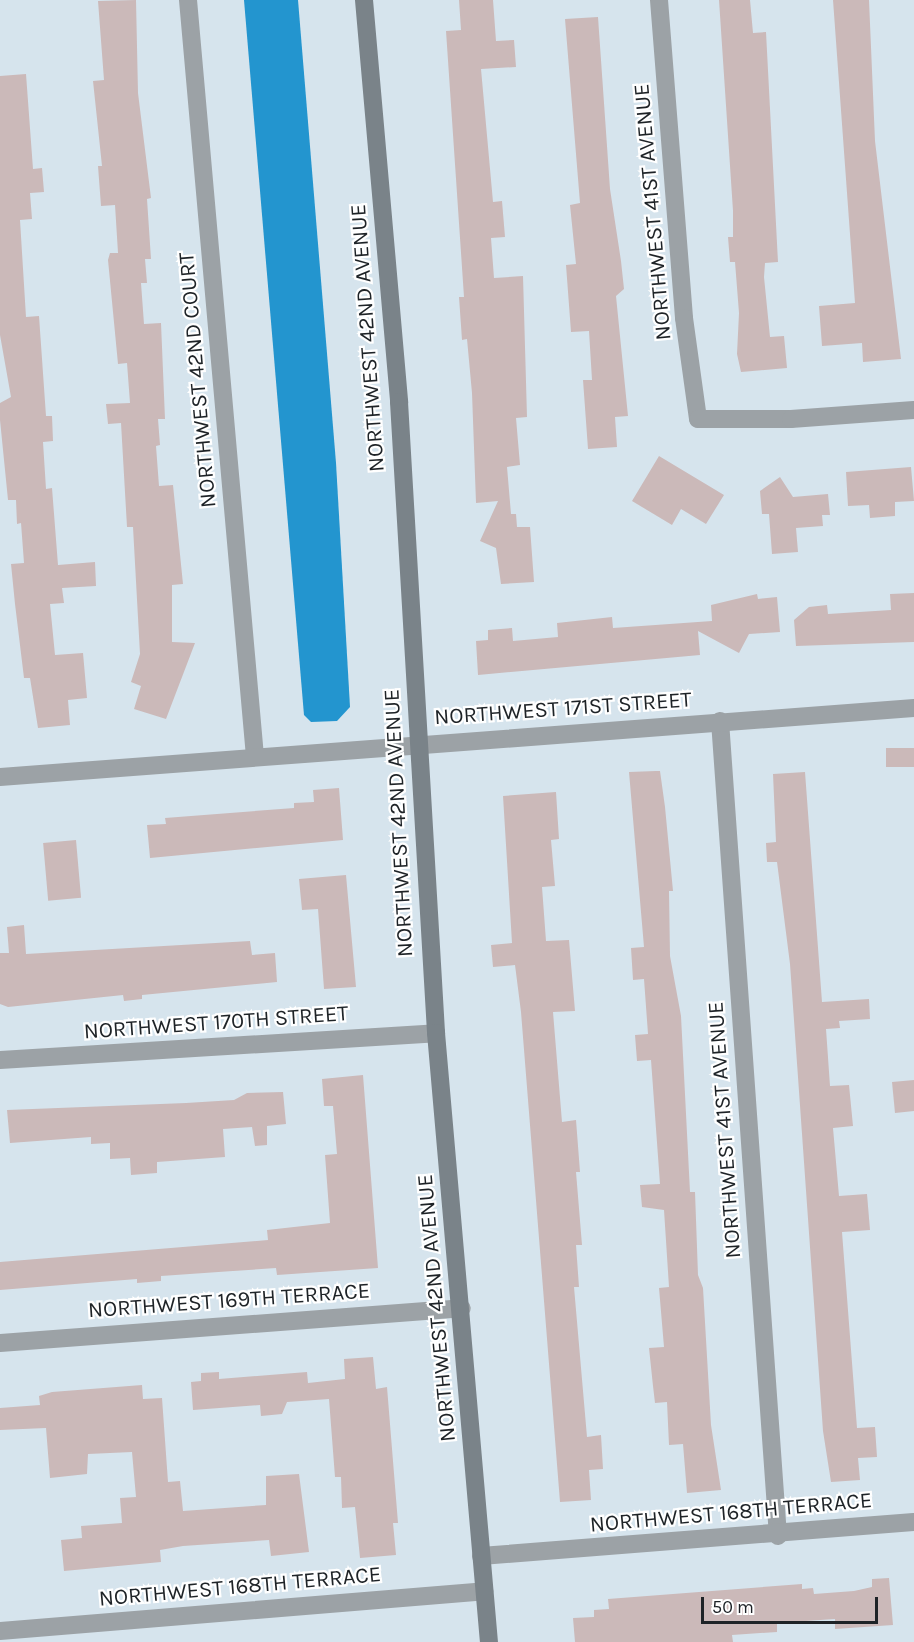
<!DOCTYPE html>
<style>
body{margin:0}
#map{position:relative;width:914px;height:1642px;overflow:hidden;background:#d6e4ed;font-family:Karla,sans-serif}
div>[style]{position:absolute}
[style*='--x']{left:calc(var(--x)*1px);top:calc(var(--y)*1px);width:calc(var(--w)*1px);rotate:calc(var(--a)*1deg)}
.water>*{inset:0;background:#2395cf}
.building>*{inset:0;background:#cbb9b9;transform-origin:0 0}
.street>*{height:18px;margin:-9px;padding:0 9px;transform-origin:9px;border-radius:9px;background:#9ca2a6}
.secondary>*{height:18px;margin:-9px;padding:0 9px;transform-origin:9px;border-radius:9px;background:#7a8389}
span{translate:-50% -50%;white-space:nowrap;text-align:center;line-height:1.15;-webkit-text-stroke:4.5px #fff;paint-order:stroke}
.street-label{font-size:22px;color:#1e2327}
.scale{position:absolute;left:701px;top:1597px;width:177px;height:27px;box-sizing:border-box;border:3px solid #1e2327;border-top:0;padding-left:8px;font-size:18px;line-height:21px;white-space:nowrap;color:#1e2327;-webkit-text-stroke:4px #fff;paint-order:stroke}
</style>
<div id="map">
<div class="water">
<div style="clip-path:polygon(244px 0,298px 0,336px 463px,350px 707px,337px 721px,311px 722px,304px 715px)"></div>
</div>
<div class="building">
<div style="clip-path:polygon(136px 0,138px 93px,151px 198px,147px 199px,151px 259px,145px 259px,147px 283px,141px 283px,144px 324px,161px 323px,165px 419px,158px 419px,160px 445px,156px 446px,159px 486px,173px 485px,183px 584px,172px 585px,172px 642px,195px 643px,166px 719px,134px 709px,141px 686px,131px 682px,140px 654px,133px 527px,127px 527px,121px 423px,108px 424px,106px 404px,130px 403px,127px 363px,118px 364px,108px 260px,110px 253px,118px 253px,115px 205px,101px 206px,98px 166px,102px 166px,93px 81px,104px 80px,98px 1px)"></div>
<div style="clip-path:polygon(459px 0,493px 0,496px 41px,514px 40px,516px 67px,481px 69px,493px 202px,502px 201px,505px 237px,491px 238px,494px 278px,523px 276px,527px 417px,516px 418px,520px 465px,507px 467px,511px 514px,516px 514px,517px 527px,530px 527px,534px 582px,501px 584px,496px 548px,480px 541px,498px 501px,476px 503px,472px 393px,467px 339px,462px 340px,459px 297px,464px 297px,446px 31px,461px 30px)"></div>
<div style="clip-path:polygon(719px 0,750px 0,753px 33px,766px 32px,778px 262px,765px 263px,764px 277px,770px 337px,784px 336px,787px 368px,741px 372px,737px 354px,739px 313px,735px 262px,730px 262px,728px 237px,733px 237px,733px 211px)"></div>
<div style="clip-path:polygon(833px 0,869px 0,875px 141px,901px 359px,863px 362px,862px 343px,822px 346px,819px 306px,855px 303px)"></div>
<div style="clip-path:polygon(598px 17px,610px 189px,621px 261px,624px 289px,616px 296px,628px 416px,615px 417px,617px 447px,588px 449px,583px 380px,592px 380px,589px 331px,571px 332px,566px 265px,576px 264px,570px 205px,580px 203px,565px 19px)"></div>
<div style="clip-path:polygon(26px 74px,33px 169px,42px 168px,44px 192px,30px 193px,32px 219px,20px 220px,26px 317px,39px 316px,46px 416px,52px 416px,53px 441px,43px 442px,46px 489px,52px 488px,58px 565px,95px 562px,96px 586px,62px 588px,64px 603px,50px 604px,55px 655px,83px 653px,87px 698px,68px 700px,70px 725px,38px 728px,30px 678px,24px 678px,15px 604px,11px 564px,24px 563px,21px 523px,17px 524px,16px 500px,8px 500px,0 420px,0 403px,11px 397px,0 335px,0 76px)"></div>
<div style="clip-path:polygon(659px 456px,724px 495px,706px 524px,681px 509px,672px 525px,632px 501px)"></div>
<div style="clip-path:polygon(911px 467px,914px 501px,895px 502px,895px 516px,870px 518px,869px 505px,848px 506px,846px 472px)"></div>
<div style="clip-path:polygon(780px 477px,793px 497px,828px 494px,830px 515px,822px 515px,823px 526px,796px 528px,798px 552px,772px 554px,769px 514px,762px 514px,760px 491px)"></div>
<div style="clip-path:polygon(914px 593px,914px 642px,796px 646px,794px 620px,809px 607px,827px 605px,828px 614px,891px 610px,890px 594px)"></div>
<div style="clip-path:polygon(757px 594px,758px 599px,777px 597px,780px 632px,749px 634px,739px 653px,698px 631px,700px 655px,478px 675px,476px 641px,488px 640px,488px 630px,512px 628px,513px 641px,558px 637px,557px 623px,612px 617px,613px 628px,712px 621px,711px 605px)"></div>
<div style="left:914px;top:748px;width:19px;height:28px;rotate:90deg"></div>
<div style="clip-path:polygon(656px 771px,660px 771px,665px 807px,673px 891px,669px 891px,670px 956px,681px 1016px,690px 1192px,695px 1192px,698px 1275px,703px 1288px,711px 1425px,721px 1490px,687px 1493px,683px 1444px,669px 1445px,667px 1402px,655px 1403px,653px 1386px,649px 1348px,664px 1347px,659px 1288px,669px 1287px,664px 1210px,642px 1207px,640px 1185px,660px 1184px,651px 1060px,637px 1061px,635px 1035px,648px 1034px,644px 979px,633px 980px,631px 948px,644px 947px,629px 772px)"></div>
<div style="clip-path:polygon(805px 772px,822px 1002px,869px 999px,870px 1019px,839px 1021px,840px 1028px,826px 1029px,830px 1086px,849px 1085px,853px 1126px,833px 1128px,839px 1196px,867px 1194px,870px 1230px,842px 1232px,857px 1428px,875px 1427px,877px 1457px,858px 1458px,860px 1480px,831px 1482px,823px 1431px,790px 964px,777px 862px,767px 862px,766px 843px,776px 842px,773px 774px)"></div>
<div style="clip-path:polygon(339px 788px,343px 840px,150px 858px,147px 825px,166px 824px,165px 818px,294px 808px,294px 803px,314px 802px,313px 790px)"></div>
<div style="clip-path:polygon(556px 792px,559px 839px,551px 840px,555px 886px,542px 887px,546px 941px,569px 940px,575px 1011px,553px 1012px,562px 1122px,576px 1120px,580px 1172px,576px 1172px,582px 1245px,576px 1245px,579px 1287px,574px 1287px,587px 1437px,601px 1435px,603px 1469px,589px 1470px,591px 1500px,560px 1502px,521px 1012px,515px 965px,493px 967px,491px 945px,512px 943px,503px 796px)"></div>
<div style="left:76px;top:840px;width:58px;height:33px;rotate:85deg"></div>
<div style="clip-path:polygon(346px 875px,356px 987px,324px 989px,318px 909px,302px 910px,299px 879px)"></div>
<div style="clip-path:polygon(24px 925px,26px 954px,250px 941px,252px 955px,275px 953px,277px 982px,142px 995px,142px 999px,124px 1001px,123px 995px,8px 1007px,0 1004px,0 953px,9px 953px,7px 927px)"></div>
<div style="clip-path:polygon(363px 1075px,378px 1268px,277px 1275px,276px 1268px,161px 1276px,161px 1281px,137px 1283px,137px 1279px,0 1290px,0 1262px,268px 1240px,267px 1230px,330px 1223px,325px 1155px,337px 1154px,333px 1106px,324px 1106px,322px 1079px)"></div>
<div style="clip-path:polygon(914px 1080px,914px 1111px,895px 1113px,892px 1082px)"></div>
<div style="clip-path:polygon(283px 1092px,286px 1124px,267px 1126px,267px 1145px,255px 1146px,252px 1127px,223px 1129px,225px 1157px,157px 1162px,157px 1173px,131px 1175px,130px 1158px,110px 1159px,110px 1143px,91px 1144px,91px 1137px,10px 1143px,7px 1110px,186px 1103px,234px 1100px,247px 1093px)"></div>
<div style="clip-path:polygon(373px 1357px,376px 1389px,387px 1387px,398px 1523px,393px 1523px,396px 1555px,360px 1558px,355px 1507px,342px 1508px,341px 1477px,335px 1477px,329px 1399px,287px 1402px,282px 1414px,261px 1416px,260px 1405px,193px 1410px,191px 1382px,201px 1381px,201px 1373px,219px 1372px,219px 1379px,307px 1372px,308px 1383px,345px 1379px,344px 1359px)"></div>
<div style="clip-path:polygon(142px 1385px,143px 1399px,162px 1398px,168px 1482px,180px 1481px,183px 1511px,266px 1505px,266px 1476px,299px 1474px,309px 1552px,271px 1556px,269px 1540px,183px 1546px,160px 1550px,161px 1562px,64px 1571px,61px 1540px,82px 1538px,81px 1526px,122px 1523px,120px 1498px,136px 1497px,132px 1452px,88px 1454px,87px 1474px,50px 1478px,46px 1428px,0 1430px,0 1408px,40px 1405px,39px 1396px,52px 1392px)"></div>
<div style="clip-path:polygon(889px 1578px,893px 1625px,835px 1629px,835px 1619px,777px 1623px,777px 1632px,732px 1635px,733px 1642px,575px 1642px,573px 1618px,594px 1617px,594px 1610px,609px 1609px,608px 1599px,802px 1584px,802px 1589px,813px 1588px,814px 1594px,854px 1591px,872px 1587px,872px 1579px)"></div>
</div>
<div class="street">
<div style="--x:188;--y:0;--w:759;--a:84.94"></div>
<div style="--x:659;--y:0;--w:319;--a:85.5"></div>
<div style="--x:684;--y:318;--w:102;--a:82.1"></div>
<div style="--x:698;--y:419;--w:93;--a:0"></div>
<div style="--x:791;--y:419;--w:123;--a:-4.2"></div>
<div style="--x:720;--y:721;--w:817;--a:85.93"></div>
<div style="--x:0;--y:777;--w:917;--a:-4.32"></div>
<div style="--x:0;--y:1060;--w:437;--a:-3.5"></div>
<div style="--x:0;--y:1343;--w:463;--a:-4.3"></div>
<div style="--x:481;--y:1556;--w:434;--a:-4.5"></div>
<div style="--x:0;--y:1631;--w:486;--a:-4.7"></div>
</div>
<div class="secondary">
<div style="--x:364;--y:0;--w:404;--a:85"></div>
<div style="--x:399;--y:402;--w:632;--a:86.64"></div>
<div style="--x:436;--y:1033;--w:611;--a:85.03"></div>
</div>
<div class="street-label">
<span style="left:653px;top:212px;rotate:-95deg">NORTHWEST 41ST AVENUE</span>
<span style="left:368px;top:338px;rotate:-94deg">NORTHWEST 42ND AVENUE</span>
<span style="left:198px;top:380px;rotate:-95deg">NORTHWEST 42ND COURT</span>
<span style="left:563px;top:709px;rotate:-4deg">NORTHWEST 171ST STREET</span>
<span style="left:399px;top:823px;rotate:-93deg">NORTHWEST 42ND AVENUE</span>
<span style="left:216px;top:1023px;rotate:-4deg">NORTHWEST 170TH STREET</span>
<span style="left:725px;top:1130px;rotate:-94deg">NORTHWEST 41ST AVENUE</span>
<span style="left:229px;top:1301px;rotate:-4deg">NORTHWEST 169TH TERRACE</span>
<span style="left:437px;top:1308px;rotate:-95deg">NORTHWEST 42ND AVENUE</span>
<span style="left:731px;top:1513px;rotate:-5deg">NORTHWEST 168TH TERRACE</span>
<span style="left:240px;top:1587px;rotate:-5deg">NORTHWEST 168TH TERRACE</span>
</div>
<div class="scale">50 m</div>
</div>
